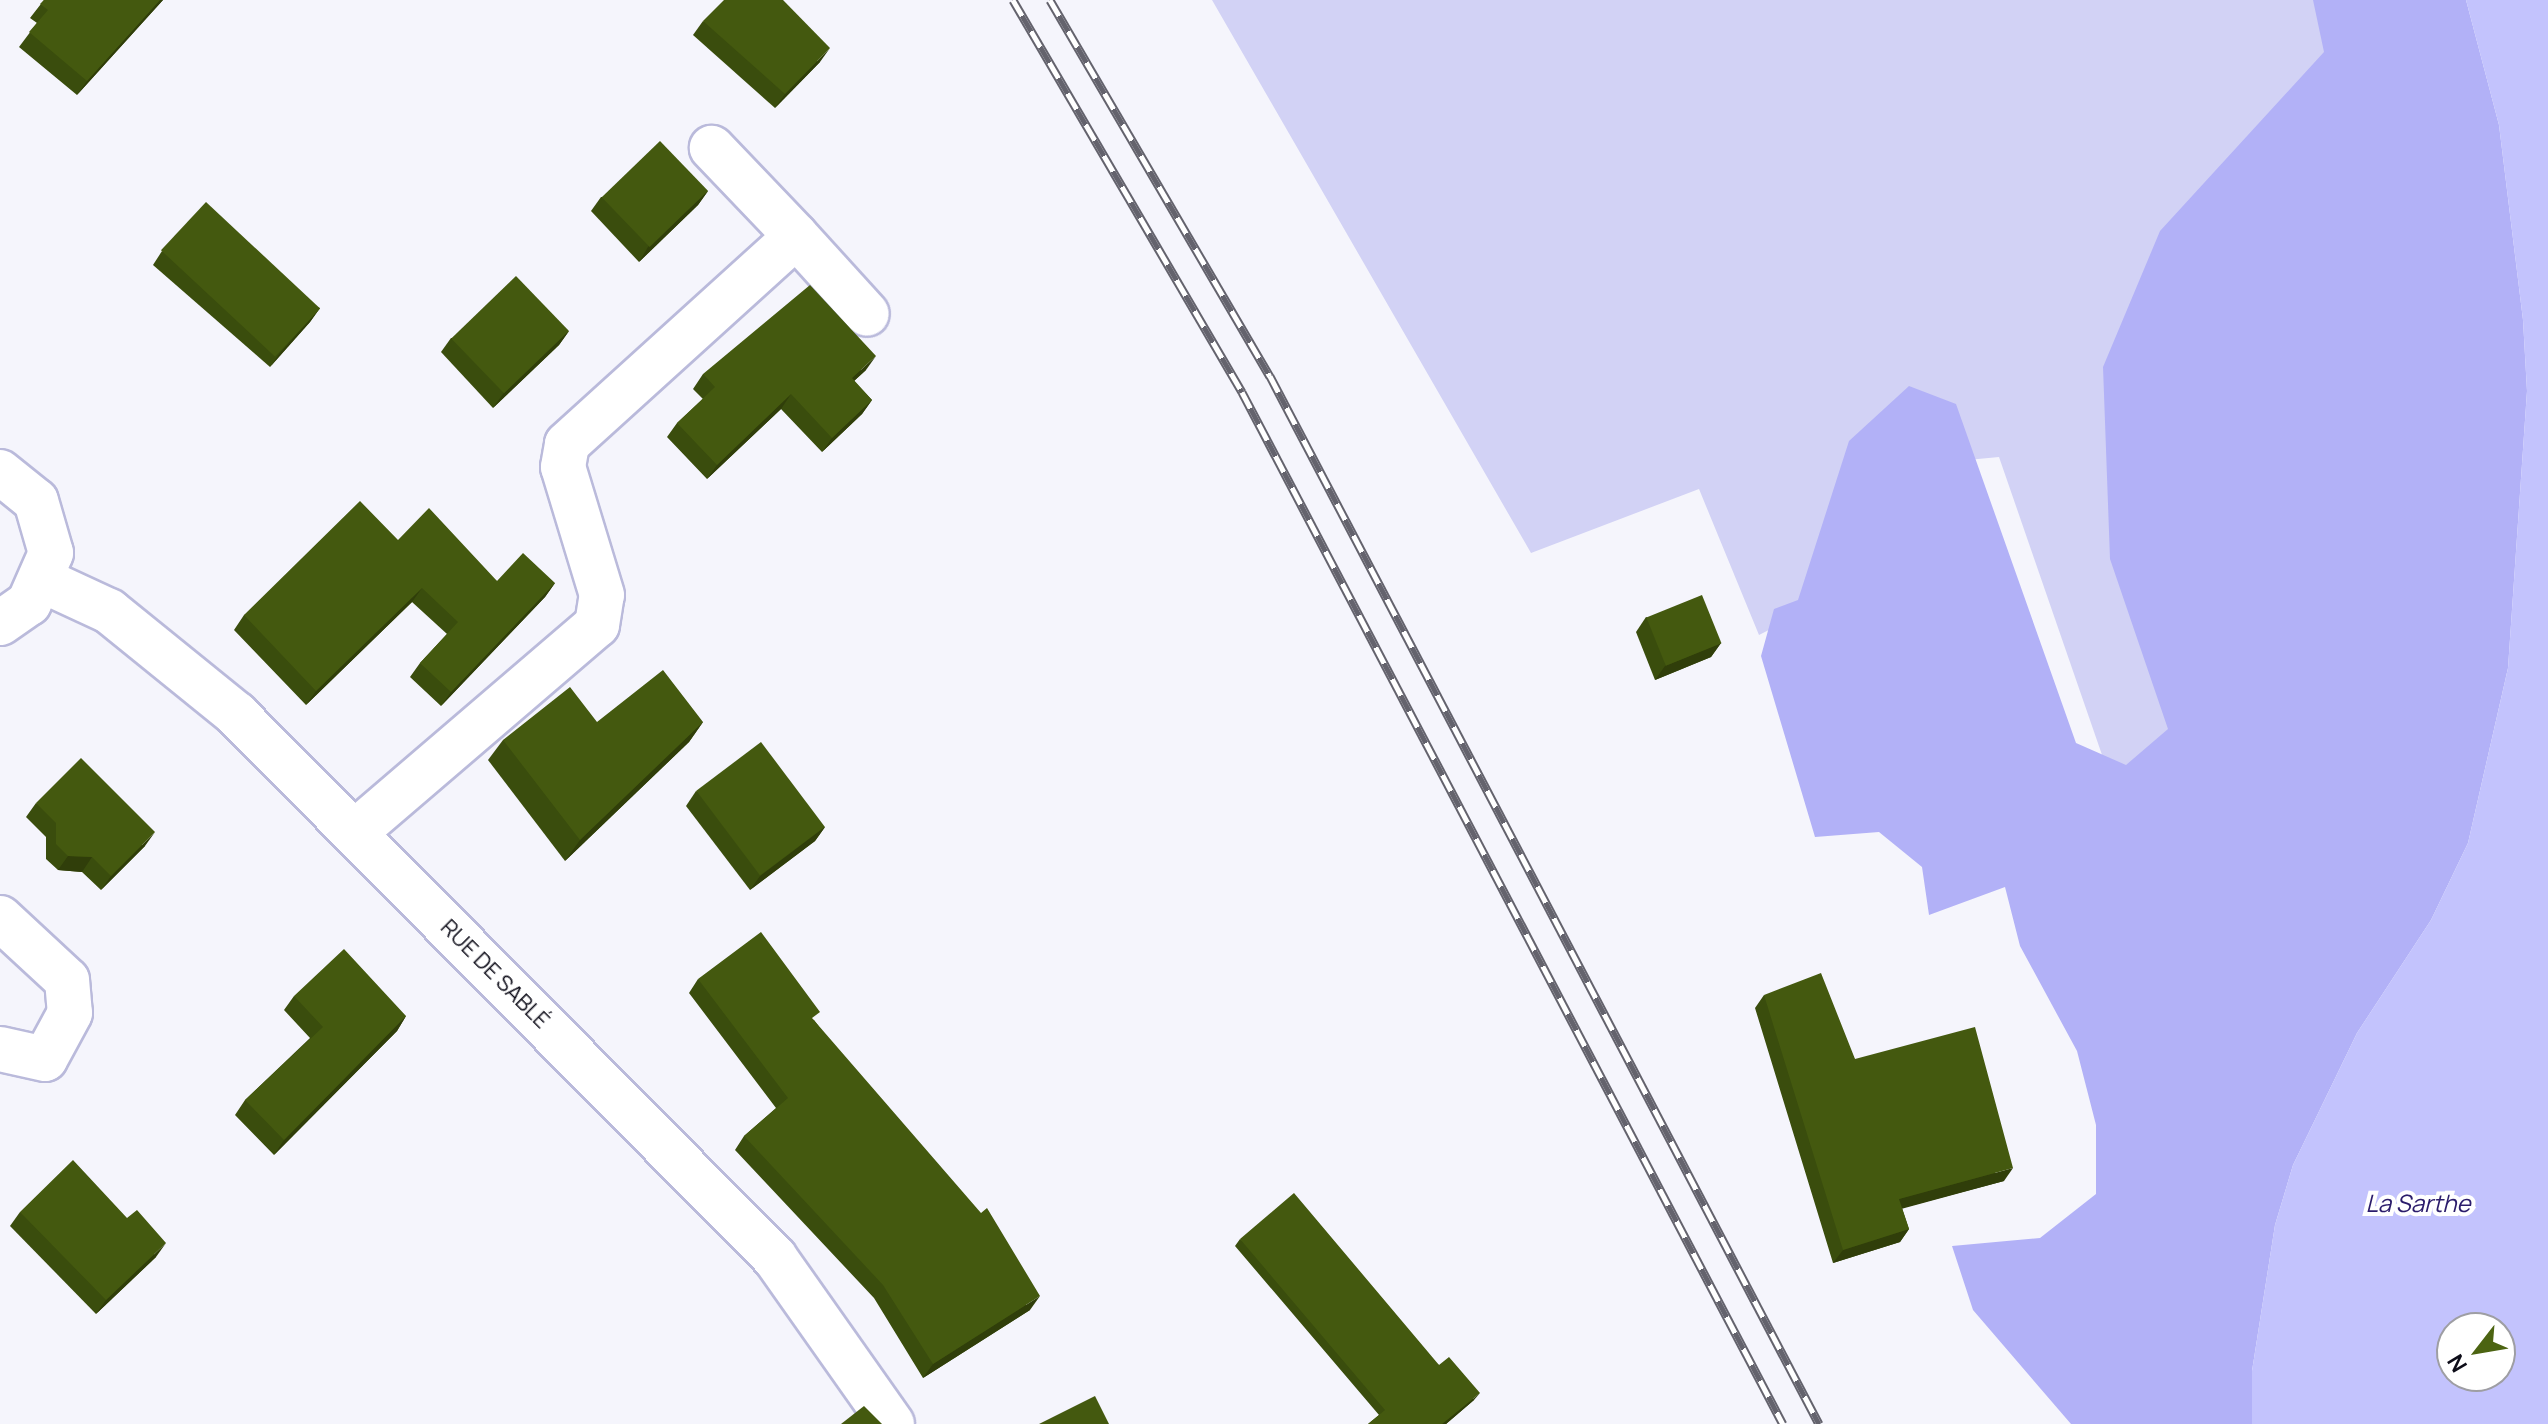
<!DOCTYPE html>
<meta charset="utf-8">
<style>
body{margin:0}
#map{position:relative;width:2548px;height:1424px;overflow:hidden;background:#f5f5fc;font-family:Manrope,sans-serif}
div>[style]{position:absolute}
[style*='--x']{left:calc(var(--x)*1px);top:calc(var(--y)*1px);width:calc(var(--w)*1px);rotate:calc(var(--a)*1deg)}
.green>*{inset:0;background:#d2d2f5}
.forest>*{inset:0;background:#b2b1f7}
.water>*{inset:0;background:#c3c3fd}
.roads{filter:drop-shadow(2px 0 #babadb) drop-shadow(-2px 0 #babadb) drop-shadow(0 2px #babadb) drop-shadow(0 -2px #babadb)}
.minor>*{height:44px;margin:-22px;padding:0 22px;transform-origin:22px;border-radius:22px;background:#fff}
.secondary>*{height:44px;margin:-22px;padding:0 22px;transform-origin:22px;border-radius:22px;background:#fff}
.rail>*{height:9px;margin-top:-4.5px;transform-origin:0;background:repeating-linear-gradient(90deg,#fff 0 18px,#64636d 0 36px);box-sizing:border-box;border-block:2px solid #64636d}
.wall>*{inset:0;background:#3a4d0d}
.shaded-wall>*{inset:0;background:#303e0a}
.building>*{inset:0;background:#44590f;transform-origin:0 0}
span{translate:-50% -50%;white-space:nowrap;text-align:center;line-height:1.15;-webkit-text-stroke:8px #fff;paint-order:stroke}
.street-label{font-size:22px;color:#0d0c18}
.water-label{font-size:24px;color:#2b1c6b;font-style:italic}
.north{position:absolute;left:2436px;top:1312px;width:80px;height:80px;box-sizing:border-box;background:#fff;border:2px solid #9e9ea3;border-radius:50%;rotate:239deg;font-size:22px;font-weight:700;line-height:32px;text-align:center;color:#0d0c18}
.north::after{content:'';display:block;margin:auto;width:28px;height:36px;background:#4c6412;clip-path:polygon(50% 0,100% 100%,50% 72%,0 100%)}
</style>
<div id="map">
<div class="green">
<div style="clip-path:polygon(1212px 0,2466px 0,2156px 911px,1999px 457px,1894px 467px,1898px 564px,1759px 635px,1699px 489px,1531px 553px)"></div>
</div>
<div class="forest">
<div style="clip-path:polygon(2313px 0,2466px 0,2499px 125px,2523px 320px,2527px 391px,2508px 668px,2468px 843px,2431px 920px,2357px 1033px,2293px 1165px,2275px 1225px,2252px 1371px,2252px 1424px,2071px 1424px,1973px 1310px,1952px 1246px,2040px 1238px,2096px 1194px,2096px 1125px,2077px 1051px,2020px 946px,2005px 887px,1929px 915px,1922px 867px,1879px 832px,1815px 837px,1761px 656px,1774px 609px,1798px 600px,1849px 441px,1909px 386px,1956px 404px,2076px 743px,2126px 765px,2168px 729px,2110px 559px,2103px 367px,2160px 231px,2324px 52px)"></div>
</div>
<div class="water">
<div style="clip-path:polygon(evenodd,2466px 0,2548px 0,2548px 1424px,2252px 1424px,2252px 1371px,2275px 1225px,2293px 1165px,2357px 1033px,2431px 920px,2468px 843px,2508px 668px,2527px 391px,2523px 320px,2499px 125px,2466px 0,2452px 1328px,2500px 1328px,2500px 1376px,2452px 1376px,2452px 1328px)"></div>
</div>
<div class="roads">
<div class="minor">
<div style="--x:796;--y:236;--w:105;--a:47.7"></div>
<div style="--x:354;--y:833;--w:320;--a:-40.6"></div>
<div style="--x:597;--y:625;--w:30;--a:-81"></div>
<div style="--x:602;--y:595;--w:134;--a:-106.9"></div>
<div style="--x:563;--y:467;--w:23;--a:-80"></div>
<div style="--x:567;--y:444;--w:309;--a:-42.2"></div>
<div style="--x:796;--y:236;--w:122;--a:-133.7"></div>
<div style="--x:0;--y:918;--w:91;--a:42.8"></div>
<div style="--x:67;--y:980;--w:33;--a:85"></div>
<div style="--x:70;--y:1013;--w:52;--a:118.5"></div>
<div style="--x:45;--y:1059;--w:46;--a:-167.5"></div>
</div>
<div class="secondary">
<div style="--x:0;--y:472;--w:46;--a:38.9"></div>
<div style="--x:36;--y:501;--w:54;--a:73.9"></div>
<div style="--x:51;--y:553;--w:55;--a:113.7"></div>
<div style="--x:29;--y:603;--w:35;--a:145"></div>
<div style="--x:44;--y:581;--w:72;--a:24.8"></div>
<div style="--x:109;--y:611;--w:164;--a:39"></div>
<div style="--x:236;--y:714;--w:766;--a:45.26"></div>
<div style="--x:775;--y:1258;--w:203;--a:54.8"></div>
</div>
</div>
<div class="rail">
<div style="--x:1013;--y:0;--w:454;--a:59.7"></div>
<div style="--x:1242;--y:392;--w:1165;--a:62.34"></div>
<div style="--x:1050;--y:0;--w:436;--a:59.7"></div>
<div style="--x:1270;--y:376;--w:1183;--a:62.35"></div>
</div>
<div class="wall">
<div style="clip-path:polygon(44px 0,163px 0,77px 95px,19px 47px,37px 23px,30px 18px)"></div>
<div style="clip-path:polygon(703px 21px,820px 62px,775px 108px,693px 35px)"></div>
<div style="clip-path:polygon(708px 191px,698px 205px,639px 262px,591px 211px,601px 197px)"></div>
<div style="clip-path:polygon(162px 251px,320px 308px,310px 322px,270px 367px,153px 265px)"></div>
<div style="clip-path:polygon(569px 331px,559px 345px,493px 408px,441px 352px,451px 338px)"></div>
<div style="clip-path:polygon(866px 370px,854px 381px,872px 400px,862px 414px,822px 452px,781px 409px,707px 479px,667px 437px,677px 423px,703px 399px,693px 389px,703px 374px)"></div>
<div style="clip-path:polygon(398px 540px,497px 581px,555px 583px,545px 597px,441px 706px,410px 677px,420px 663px,447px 634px,412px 602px,306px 705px,234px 630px,244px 615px)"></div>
<div style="clip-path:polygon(1646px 617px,1721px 643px,1711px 657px,1655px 680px,1636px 632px)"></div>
<div style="clip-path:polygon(597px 722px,703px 722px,689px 742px,565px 861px,488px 760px,503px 740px)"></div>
<div style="clip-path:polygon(696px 791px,825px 827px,815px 841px,750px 890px,686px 806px)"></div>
<div style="clip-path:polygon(36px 803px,145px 846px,101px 890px,82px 872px,58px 870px,46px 859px,46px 837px,26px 817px)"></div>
<div style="clip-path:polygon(698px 979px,814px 1020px,1030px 1310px,923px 1378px,874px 1298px,735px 1150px,744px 1136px,776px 1108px,689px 993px)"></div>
<div style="clip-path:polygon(1764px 995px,1855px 1059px,2004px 1181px,1902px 1208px,1909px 1229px,1900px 1242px,1833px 1263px,1755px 1008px)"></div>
<div style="clip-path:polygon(294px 996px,406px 1016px,397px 1031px,274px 1155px,235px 1115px,245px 1100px,310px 1038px,284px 1010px)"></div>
<div style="clip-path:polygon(20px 1212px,127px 1218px,156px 1257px,96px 1314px,10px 1226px)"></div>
<div style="clip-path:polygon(1240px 1239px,1439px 1365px,1474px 1400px,1446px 1424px,1368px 1424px,1379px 1415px,1235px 1246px)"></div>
</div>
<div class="shaded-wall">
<div style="clip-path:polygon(160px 0,163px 0,77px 95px,87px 81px)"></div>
<div style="clip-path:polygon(830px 48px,820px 62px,775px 108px,785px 94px)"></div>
<div style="clip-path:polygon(708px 191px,698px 205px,639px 262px,648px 247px)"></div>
<div style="clip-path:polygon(320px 308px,310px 322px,270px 367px,280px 353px)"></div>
<div style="clip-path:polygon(569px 331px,559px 345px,493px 408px,503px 394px)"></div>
<div style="clip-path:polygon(876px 356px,866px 370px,842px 392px,852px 378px)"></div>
<div style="clip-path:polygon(791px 394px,781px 409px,707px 479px,717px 465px)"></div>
<div style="clip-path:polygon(872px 400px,862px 414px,822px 452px,832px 438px)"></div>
<div style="clip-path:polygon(555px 583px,545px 597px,441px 706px,451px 692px)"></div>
<div style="clip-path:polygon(422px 588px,412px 602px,306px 705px,316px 691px)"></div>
<div style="clip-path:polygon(1721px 643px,1711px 657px,1655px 680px,1665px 666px)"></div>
<div style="clip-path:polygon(703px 722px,689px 742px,565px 861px,580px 840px)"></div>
<div style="clip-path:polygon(825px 827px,815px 841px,750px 890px,760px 876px)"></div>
<div style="clip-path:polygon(155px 832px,145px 846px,101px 890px,111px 876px)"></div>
<div style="clip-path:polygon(68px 856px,92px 857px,82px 872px,58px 870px)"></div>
<div style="clip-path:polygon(406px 1016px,397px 1031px,274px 1155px,284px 1140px)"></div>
<div style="clip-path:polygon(2013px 1168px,2004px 1181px,1890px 1212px,1899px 1199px)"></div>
<div style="clip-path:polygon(1909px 1229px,1900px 1242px,1833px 1263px,1843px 1250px)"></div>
<div style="clip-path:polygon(166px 1243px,156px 1257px,96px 1314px,106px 1300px)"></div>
<div style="clip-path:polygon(1040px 1296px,1030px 1310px,923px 1378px,933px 1364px)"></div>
<div style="clip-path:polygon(1480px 1393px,1474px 1400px,1446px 1424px,1442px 1424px)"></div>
</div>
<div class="building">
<div style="clip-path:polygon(44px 0,160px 0,87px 81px,29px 32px,48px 10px,40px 4px)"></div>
<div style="clip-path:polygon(724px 0,783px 0,830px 48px,785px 94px,703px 21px)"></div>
<div style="left:660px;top:141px;width:69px;height:81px;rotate:46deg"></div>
<div style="left:206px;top:202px;width:156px;height:66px;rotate:43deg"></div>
<div style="left:516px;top:276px;width:76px;height:90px;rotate:46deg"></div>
<div style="clip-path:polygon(810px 285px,876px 356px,852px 378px,872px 400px,832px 438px,791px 394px,717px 465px,677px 423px,715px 387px,703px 374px)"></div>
<div style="clip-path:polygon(360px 501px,398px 540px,429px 508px,497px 581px,523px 553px,555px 583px,451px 692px,420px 663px,458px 622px,422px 588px,316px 691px,244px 615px)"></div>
<div style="left:1702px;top:595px;width:52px;height:60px;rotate:68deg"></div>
<div style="clip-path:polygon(663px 670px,703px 722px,580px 840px,503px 740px,570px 687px,597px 722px)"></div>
<div style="left:761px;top:742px;width:106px;height:81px;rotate:53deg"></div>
<div style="clip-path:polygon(81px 758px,155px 832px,111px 876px,92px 857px,68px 856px,56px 844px,56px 823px,36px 803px)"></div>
<div style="clip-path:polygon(761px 932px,820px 1012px,812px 1018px,981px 1213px,987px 1208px,1040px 1296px,933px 1364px,883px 1285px,744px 1136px,788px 1098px,698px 979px)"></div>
<div style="clip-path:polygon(344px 949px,406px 1016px,284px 1140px,245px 1100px,323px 1027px,294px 996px)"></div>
<div style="clip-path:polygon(1821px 973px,1855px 1059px,1975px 1027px,2013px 1168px,1899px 1199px,1909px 1229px,1843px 1250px,1764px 995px)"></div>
<div style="clip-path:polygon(73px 1160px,127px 1218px,137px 1210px,166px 1243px,106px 1300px,20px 1212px)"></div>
<div style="clip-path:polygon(1294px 1193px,1439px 1365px,1449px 1357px,1480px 1393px,1442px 1424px,1368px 1424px,1385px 1410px,1240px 1239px)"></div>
<div style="clip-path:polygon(1095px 1396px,1109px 1424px,1039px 1424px)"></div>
<div style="clip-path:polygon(864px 1406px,882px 1424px,841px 1424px)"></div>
</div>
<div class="street-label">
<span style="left:495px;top:974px;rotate:45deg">RUE DE SABLÉ</span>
</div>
<div class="water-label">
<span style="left:2418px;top:1203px">La Sarthe</span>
</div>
<div class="north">N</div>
</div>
